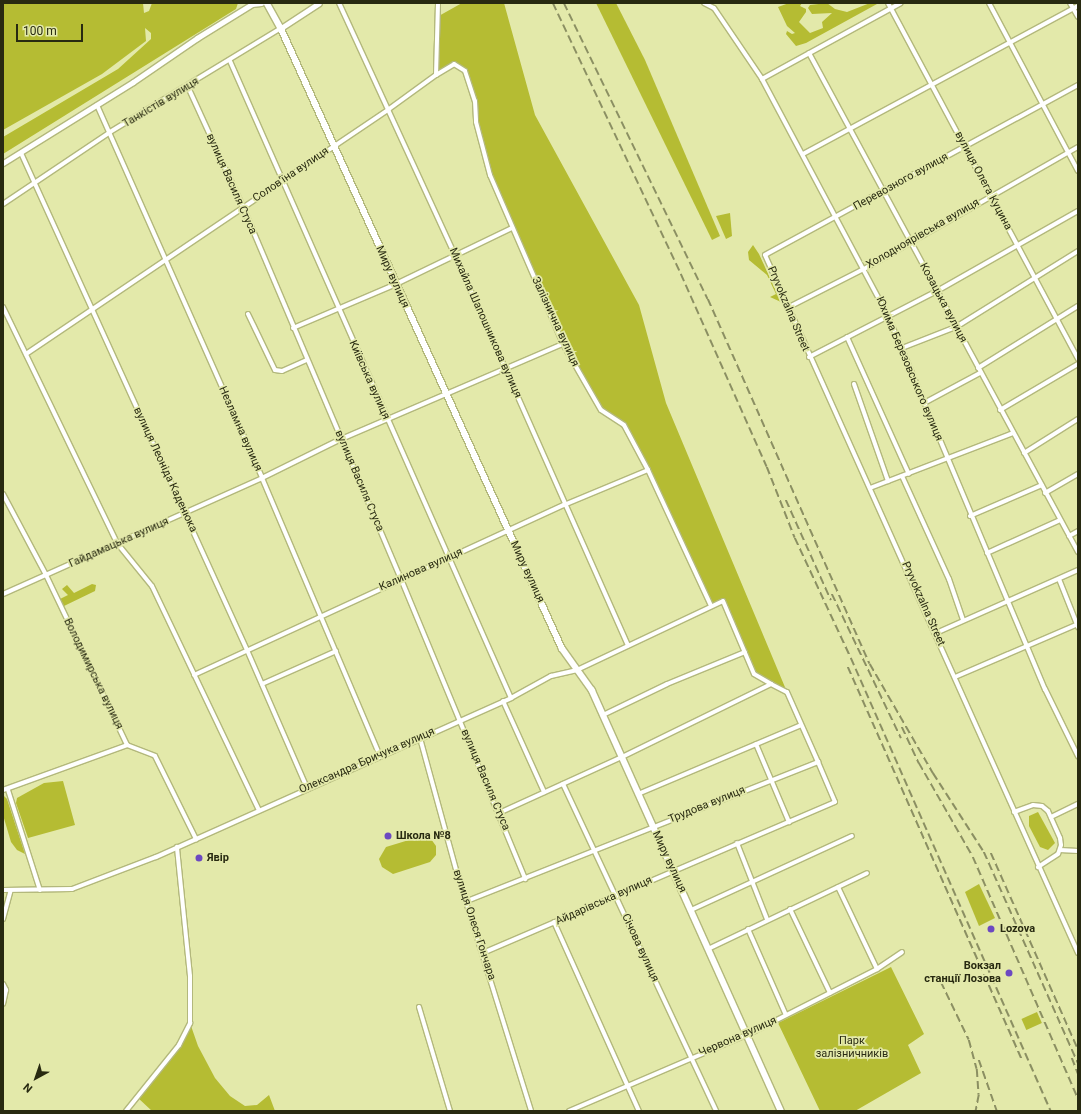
<!DOCTYPE html>
<meta charset="utf-8">
<style>
body{margin:0}
#map{position:relative;width:1081px;height:1114px;overflow:hidden;background:#e3e9aa;font-family:Roboto,sans-serif}
div>[style]{position:absolute}
[style*='--x']{left:calc(var(--x)*1px);top:calc(var(--y)*1px);width:calc(var(--w)*1px);rotate:calc(var(--a)*1deg)}
.green>*{inset:0;background:#b5bc33;transform-origin:0 0}
.roads{filter:drop-shadow(1px 0 #b3b87c) drop-shadow(-1px 0 #b3b87c) drop-shadow(0 1px #b3b87c) drop-shadow(0 -1px #b3b87c)}
.minor>*{height:4px;margin:-2px;padding:0 2px;transform-origin:2px;border-radius:2px;background:#fff}
.tertiary>*{height:5px;margin:-2.5px;padding:0 2.5px;transform-origin:2.5px;border-radius:2.5px;background:#fff}
.secondary>*{height:5.5px;margin:-2.75px;padding:0 2.75px;transform-origin:2.75px;border-radius:2.75px;background:#fff}
.rail>*{height:1.5px;margin-top:-0.75px;transform-origin:0;background:repeating-linear-gradient(90deg,#8b8f62 0 8px,transparent 0 12px)}
.dots>*{width:11px;height:11px;translate:-50% -50%;box-sizing:border-box;border:2px solid #e3e9aa;border-radius:50%}
span{translate:-50% -50%;white-space:nowrap;text-align:center;line-height:1.15;-webkit-text-stroke:3.5px #e3e9aa;paint-order:stroke}
.street-label{font-size:11px;color:#282a11}
.poi-label{font-size:11px;color:#282a11;font-weight:700}
.left{translate:0 -50%;text-align:left}
.right{translate:-100% -50%;text-align:right}
.park-label{font-size:11px;color:#2a2b14}
.frame{position:absolute;inset:0;border:4px solid #282a11;pointer-events:none}
.north{position:absolute;left:16px;top:1058px;width:40px;height:40px;-webkit-text-stroke:3px #e3e9aa;paint-order:stroke;rotate:220deg;font-size:11px;font-weight:700;line-height:16px;text-align:center;color:#282a11}
.north::after{content:'';display:block;margin:auto;width:14px;height:18px;background:#282a11;clip-path:polygon(50% 0,100% 100%,50% 72%,0 100%)}
.scale{position:absolute;left:16px;top:24px;width:67px;height:18px;box-sizing:border-box;border:2px solid #282a11;border-top:0;padding-left:5px;font-size:12px;line-height:14px;white-space:nowrap;color:#282a11;-webkit-text-stroke:3px #e3e9aa;paint-order:stroke}
</style>
<div id="map">
<div class="green">
<div style="clip-path:polygon(3px 3px,143px 3px,144px 13px,149px 11px,152px 3px,238px 3px,236px 9px,3px 154px,3px 137px,118px 69px,151px 39px,151px 33px,145px 28px,146px 41px,102px 74px,3px 130px)"></div>
<div style="clip-path:polygon(462px 3px,504px 3px,535px 115px,639px 305px,666px 403px,787px 692px,758px 678px,723px 601px,711px 606px,624px 425px,601px 410px,563px 344px,490px 175px,476px 122px,475px 101px,465px 71px,454px 64px,436px 75px,437px 17px)"></div>
<div style="clip-path:polygon(596px 3px,616px 3px,645px 60px,720px 236px,712px 240px)"></div>
<div style="clip-path:polygon(789px 3px,802px 3px,800px 6px,806px 9px,806px 12px,799px 22px,810px 33px,823px 28px,822px 22px,832px 13px,812px 14px,808px 8px,810px 5px,827px 3px,835px 9px,847px 12px,870px 3px,877px 4px,806px 43px,796px 46px,786px 34px,787px 31px,792px 34px,795px 33px,787px 26px,778px 7px)"></div>
<div style="clip-path:polygon(730px 213px,732px 236px,726px 239px,716px 216px)"></div>
<div style="clip-path:polygon(753px 245px,759px 254px,781px 302px,770px 297px,776px 294px,767px 275px,749px 260px,748px 252px)"></div>
<div style="clip-path:polygon(92px 584px,96px 585px,95px 591px,64px 606px,60px 599px,68px 595px,62px 589px,67px 585px,74px 593px)"></div>
<div style="clip-path:polygon(63px 781px,75px 825px,28px 838px,16px 803px,17px 798px,44px 783px)"></div>
<div style="clip-path:polygon(3px 795px,7px 799px,25px 854px,17px 850px,11px 842px,3px 815px)"></div>
<div style="clip-path:polygon(1038px 812px,1055px 843px,1048px 850px,1040px 847px,1029px 826px,1029px 816px)"></div>
<div style="clip-path:polygon(422px 836px,431px 839px,436px 846px,436px 855px,430px 862px,393px 874px,382px 867px,379px 859px,386px 847px)"></div>
<div style="clip-path:polygon(979px 884px,995px 918px,979px 926px,965px 892px)"></div>
<div style="clip-path:polygon(891px 967px,924px 1034px,908px 1045px,921px 1073px,855px 1111px,820px 1111px,778px 1023px)"></div>
<div style="left:1037px;top:1012px;width:12px;height:17px;rotate:66deg"></div>
<div style="clip-path:polygon(190px 1023px,198px 1046px,215px 1078px,230px 1096px,245px 1106px,257px 1105px,269px 1095px,275px 1111px,152px 1111px,137px 1097px,179px 1045px)"></div>
</div>
<div class="roads">
<div class="minor">
<div style="--x:339;--y:3;--w:277;--a:65.3"></div>
<div style="--x:455;--y:255;--w:427;--a:66.1"></div>
<div style="--x:704;--y:3;--w:11;--a:27"></div>
<div style="--x:714;--y:8;--w:86;--a:55.9"></div>
<div style="--x:762;--y:79;--w:268;--a:62"></div>
<div style="--x:888;--y:316;--w:405;--a:67.2"></div>
<div style="--x:1045;--y:689;--w:75;--a:63.8"></div>
<div style="--x:888;--y:3;--w:404;--a:61.9"></div>
<div style="--x:989;--y:3;--w:190;--a:62.1"></div>
<div style="--x:1070;--y:3;--w:16;--a:60"></div>
<div style="--x:809;--y:53;--w:567;--a:61.67"></div>
<div style="--x:230;--y:61;--w:696;--a:66.2"></div>
<div style="--x:436;--y:75;--w:21;--a:-31"></div>
<div style="--x:454;--y:64;--w:13;--a:32"></div>
<div style="--x:465;--y:71;--w:32;--a:72"></div>
<div style="--x:475;--y:101;--w:21;--a:87"></div>
<div style="--x:476;--y:122;--w:55;--a:75.2"></div>
<div style="--x:490;--y:175;--w:184;--a:66.6"></div>
<div style="--x:563;--y:344;--w:76;--a:60.1"></div>
<div style="--x:601;--y:410;--w:27;--a:33"></div>
<div style="--x:624;--y:425;--w:51;--a:61.9"></div>
<div style="--x:648;--y:470;--w:150;--a:65.1"></div>
<div style="--x:762;--y:79;--w:158;--a:-28.7"></div>
<div style="--x:1078;--y:85;--w:356;--a:151.5"></div>
<div style="--x:765;--y:255;--w:765;--a:65.85"></div>
<div style="--x:188;--y:87;--w:132;--a:65.4"></div>
<div style="--x:243;--y:207;--w:404;--a:67"></div>
<div style="--x:401;--y:579;--w:325;--a:67.5"></div>
<div style="--x:97;--y:105;--w:408;--a:66.1"></div>
<div style="--x:262;--y:478;--w:302;--a:67"></div>
<div style="--x:21;--y:153;--w:546;--a:65.55"></div>
<div style="--x:247;--y:650;--w:150;--a:66.5"></div>
<div style="--x:803;--y:154;--w:312;--a:-28.3"></div>
<div style="--x:3;--y:204;--w:129;--a:-33.9"></div>
<div style="--x:110;--y:132;--w:200;--a:-31.3"></div>
<div style="--x:3;--y:307;--w:262;--a:64.2"></div>
<div style="--x:117;--y:543;--w:55;--a:50.9"></div>
<div style="--x:152;--y:586;--w:248;--a:64.5"></div>
<div style="--x:787;--y:308;--w:86;--a:-26.9"></div>
<div style="--x:864;--y:269;--w:246;--a:-29.7"></div>
<div style="--x:248;--y:314;--w:62;--a:64.3"></div>
<div style="--x:275;--y:370;--w:7;--a:8"></div>
<div style="--x:282;--y:371;--w:27;--a:-24"></div>
<div style="--x:293;--y:328;--w:112;--a:-23.1"></div>
<div style="--x:396;--y:284;--w:129;--a:-25.8"></div>
<div style="--x:847;--y:337;--w:150;--a:65.7"></div>
<div style="--x:902;--y:348;--w:58;--a:-21.3"></div>
<div style="--x:956;--y:327;--w:144;--a:-31.9"></div>
<div style="--x:26;--y:354;--w:438;--a:-34"></div>
<div style="--x:389;--y:109;--w:58;--a:-35.9"></div>
<div style="--x:436;--y:75;--w:72;--a:-88.4"></div>
<div style="--x:809;--y:357;--w:144;--a:-27.3"></div>
<div style="--x:937;--y:291;--w:162;--a:-29.6"></div>
<div style="--x:978;--y:368;--w:118;--a:-31.8"></div>
<div style="--x:854;--y:384;--w:103;--a:70.7"></div>
<div style="--x:924;--y:403;--w:64;--a:-28.2"></div>
<div style="--x:1000;--y:410;--w:91;--a:-30.5"></div>
<div style="--x:1024;--y:453;--w:64;--a:-32.2"></div>
<div style="--x:902;--y:476;--w:113;--a:65.5"></div>
<div style="--x:949;--y:579;--w:43;--a:71.1"></div>
<div style="--x:870;--y:488;--w:153;--a:-21"></div>
<div style="--x:1045;--y:493;--w:38;--a:-30"></div>
<div style="--x:3;--y:494;--w:92;--a:62"></div>
<div style="--x:46;--y:575;--w:188;--a:64.5"></div>
<div style="--x:127;--y:745;--w:30;--a:21"></div>
<div style="--x:155;--y:756;--w:93;--a:63.7"></div>
<div style="--x:970;--y:516;--w:78;--a:-23.3"></div>
<div style="--x:1069;--y:536;--w:10;--a:-29"></div>
<div style="--x:987;--y:553;--w:80;--a:-24.3"></div>
<div style="--x:1059;--y:579;--w:52;--a:68.4"></div>
<div style="--x:3;--y:594;--w:284;--a:-24.1"></div>
<div style="--x:262;--y:478;--w:88;--a:-26.3"></div>
<div style="--x:341;--y:439;--w:241;--a:-23.2"></div>
<div style="--x:936;--y:633;--w:155;--a:-23.9"></div>
<div style="--x:194;--y:675;--w:407;--a:-24.7"></div>
<div style="--x:564;--y:505;--w:91;--a:-22.6"></div>
<div style="--x:955;--y:677;--w:134;--a:-23.3"></div>
<div style="--x:262;--y:684;--w:81;--a:-24"></div>
<div style="--x:503;--y:701;--w:100;--a:65.7"></div>
<div style="--x:603;--y:715;--w:71;--a:-25.8"></div>
<div style="--x:667;--y:684;--w:84;--a:-22.3"></div>
<div style="--x:420;--y:738;--w:140;--a:74.7"></div>
<div style="--x:457;--y:873;--w:249;--a:72.7"></div>
<div style="--x:756;--y:744;--w:85;--a:67.1"></div>
<div style="--x:563;--y:784;--w:361;--a:64.9"></div>
<div style="--x:3;--y:790;--w:132;--a:-19.9"></div>
<div style="--x:8;--y:790;--w:105;--a:72.3"></div>
<div style="--x:638;--y:794;--w:177;--a:-22.9"></div>
<div style="--x:1014;--y:812;--w:20;--a:-20"></div>
<div style="--x:1033;--y:805;--w:9;--a:6"></div>
<div style="--x:1042;--y:806;--w:8;--a:40"></div>
<div style="--x:1048;--y:811;--w:30;--a:66"></div>
<div style="--x:1060;--y:838;--w:7;--a:82"></div>
<div style="--x:1061;--y:845;--w:9;--a:108"></div>
<div style="--x:1058;--y:854;--w:24;--a:147"></div>
<div style="--x:499;--y:813;--w:135;--a:-24.5"></div>
<div style="--x:622;--y:757;--w:166;--a:-26.1"></div>
<div style="--x:771;--y:684;--w:18;--a:27"></div>
<div style="--x:787;--y:692;--w:77;--a:66.1"></div>
<div style="--x:1051;--y:817;--w:30;--a:-26"></div>
<div style="--x:737;--y:843;--w:82;--a:68.5"></div>
<div style="--x:1060;--y:850;--w:18;--a:3"></div>
<div style="--x:838;--y:887;--w:91;--a:64.6"></div>
<div style="--x:3;--y:890;--w:69;--a:-0.8"></div>
<div style="--x:72;--y:889;--w:90;--a:-20.9"></div>
<div style="--x:156;--y:857;--w:389;--a:-24.1"></div>
<div style="--x:511;--y:698;--w:46;--a:-28.8"></div>
<div style="--x:551;--y:676;--w:27;--a:-13"></div>
<div style="--x:577;--y:670;--w:161;--a:-25.3"></div>
<div style="--x:723;--y:601;--w:79;--a:67"></div>
<div style="--x:754;--y:674;--w:20;--a:30"></div>
<div style="--x:467;--y:901;--w:378;--a:-21.6"></div>
<div style="--x:818;--y:762;--w:43;--a:67"></div>
<div style="--x:835;--y:802;--w:383;--a:156.8"></div>
<div style="--x:790;--y:909;--w:93;--a:64.5"></div>
<div style="--x:691;--y:910;--w:177;--a:-24.7"></div>
<div style="--x:3;--y:919;--w:30;--a:-75"></div>
<div style="--x:554;--y:922;--w:207;--a:65.8"></div>
<div style="--x:748;--y:929;--w:94;--a:66.2"></div>
<div style="--x:708;--y:949;--w:176;--a:-25.5"></div>
<div style="--x:3;--y:984;--w:7;--a:63"></div>
<div style="--x:6;--y:990;--w:14;--a:102"></div>
<div style="--x:419;--y:1007;--w:109;--a:73.4"></div>
<div style="--x:126;--y:1111;--w:85;--a:-51.2"></div>
<div style="--x:179;--y:1045;--w:25;--a:-63"></div>
<div style="--x:190;--y:1023;--w:47;--a:-90"></div>
<div style="--x:190;--y:976;--w:130;--a:-95.8"></div>
<div style="--x:569;--y:1111;--w:198;--a:-23.2"></div>
<div style="--x:751;--y:1033;--w:141;--a:-26.9"></div>
<div style="--x:877;--y:969;--w:30;--a:-34"></div>
</div>
<div class="tertiary">
<div style="--x:281;--y:28;--w:45;--a:-33.3"></div>
<div style="--x:3;--y:163;--w:153;--a:-31.9"></div>
<div style="--x:133;--y:82;--w:78;--a:-34.5"></div>
<div style="--x:197;--y:38;--w:65;--a:-31.7"></div>
<div style="--x:252;--y:4;--w:9;--a:-6"></div>
</div>
<div class="secondary">
<div style="--x:267;--y:3;--w:29;--a:61"></div>
<div style="--x:281;--y:28;--w:681;--a:65.62"></div>
<div style="--x:562;--y:648;--w:52;--a:54.5"></div>
<div style="--x:592;--y:690;--w:461;--a:65.8"></div>
</div>
</div>
<div class="rail">
<div style="--x:553;--y:3;--w:300;--a:64.7"></div>
<div style="--x:681;--y:274;--w:211;--a:66"></div>
<div style="--x:767;--y:467;--w:76;--a:68.5"></div>
<div style="--x:795;--y:538;--w:132;--a:65"></div>
<div style="--x:851;--y:658;--w:495;--a:66.2"></div>
<div style="--x:564;--y:3;--w:329;--a:64.1"></div>
<div style="--x:708;--y:299;--w:399;--a:66.1"></div>
<div style="--x:870;--y:664;--w:126;--a:60"></div>
<div style="--x:933;--y:773;--w:94;--a:57.2"></div>
<div style="--x:984;--y:852;--w:231;--a:66"></div>
<div style="--x:786;--y:500;--w:110;--a:65.8"></div>
<div style="--x:832;--y:594;--w:160;--a:64.4"></div>
<div style="--x:848;--y:667;--w:430;--a:66.1"></div>
<div style="--x:902;--y:727;--w:40;--a:65"></div>
<div style="--x:919;--y:763;--w:108;--a:60.1"></div>
<div style="--x:973;--y:857;--w:264;--a:66.5"></div>
<div style="--x:991;--y:853;--w:212;--a:66.1"></div>
<div style="--x:941;--y:982;--w:64;--a:64.2"></div>
<div style="--x:969;--y:1040;--w:30;--a:75"></div>
<div style="--x:977;--y:1069;--w:26;--a:86"></div>
<div style="--x:979;--y:1095;--w:16;--a:101"></div>
<div style="--x:1072;--y:1058;--w:17;--a:69"></div>
<div style="--x:979;--y:1060;--w:54;--a:70.6"></div>
</div>
<div class="dots">
<div style="left:388px;top:836px;background:#6c49c1"></div>
<div style="left:199px;top:858px;background:#6c49c1"></div>
<div style="left:991px;top:929px;background:#6c49c1"></div>
<div style="left:1009px;top:973px;background:#6c49c1"></div>
</div>
<div class="street-label">
<span style="left:161px;top:103px;rotate:-31deg">Танкістів вулиця</span>
<span style="left:291px;top:175px;rotate:-34deg">Солов'їна вулиця</span>
<span style="left:983px;top:181px;rotate:62deg">вулиця Олега Куцина</span>
<span style="left:901px;top:182px;rotate:-29deg">Перевозного вулиця</span>
<span style="left:231px;top:184px;rotate:66deg">вулиця Василя Стуса</span>
<span style="left:923px;top:234px;rotate:-30deg">Холодноярівська вулиця</span>
<span style="left:392px;top:277px;rotate:66deg">Миру вулиця</span>
<span style="left:943px;top:303px;rotate:62deg">Козацька вулиця</span>
<span style="left:788px;top:309px;rotate:67deg">Pryvokzalna Street</span>
<span style="left:555px;top:322px;rotate:65deg">Залізнична вулиця</span>
<span style="left:485px;top:323px;rotate:66deg">Михайла Шапошникова вулиця</span>
<span style="left:909px;top:369px;rotate:67deg">Юхима Березовського вулиця</span>
<span style="left:369px;top:380px;rotate:66deg">Київська вулиця</span>
<span style="left:240px;top:429px;rotate:66deg">Незламна вулиця</span>
<span style="left:165px;top:470px;rotate:65deg">вулиця Леоніда Каденюка</span>
<span style="left:359px;top:481px;rotate:67deg">вулиця Василя Стуса</span>
<span style="left:119px;top:543px;rotate:-24deg">Гайдамацька вулиця</span>
<span style="left:421px;top:570px;rotate:-24deg">Калинова вулиця</span>
<span style="left:527px;top:572px;rotate:65deg">Миру вулиця</span>
<span style="left:923px;top:604px;rotate:66deg">Pryvokzalna Street</span>
<span style="left:93px;top:674px;rotate:64deg">Володимирська вулиця</span>
<span style="left:367px;top:761px;rotate:-24deg">Олександра Бричука вулиця</span>
<span style="left:485px;top:780px;rotate:67deg">вулиця Василя Стуса</span>
<span style="left:707px;top:805px;rotate:-22deg">Трудова вулиця</span>
<span style="left:669px;top:862px;rotate:65deg">Миру вулиця</span>
<span style="left:604px;top:901px;rotate:-24deg">Айдарівська вулиця</span>
<span style="left:474px;top:925px;rotate:72deg">вулиця Олеся Гончара</span>
<span style="left:640px;top:948px;rotate:65deg">Січова вулиця</span>
<span style="left:738px;top:1037px;rotate:-24deg">Червона вулиця</span>
</div>
<div class="poi-label">
<span class="left" style="left:396px;top:836px">Школа №8</span>
<span class="left" style="left:207px;top:858px">Явiр</span>
<span class="left" style="left:1000px;top:929px">Lozova</span>
<span class="right" style="left:1001px;top:973px">Вокзал<br>станції Лозова</span>
</div>
<div class="park-label">
<span style="left:852px;top:1048px">Парк<br>залізничників</span>
</div>
<div class="frame"></div>
<div class="north">N</div>
<div class="scale">100 m</div>
</div>
